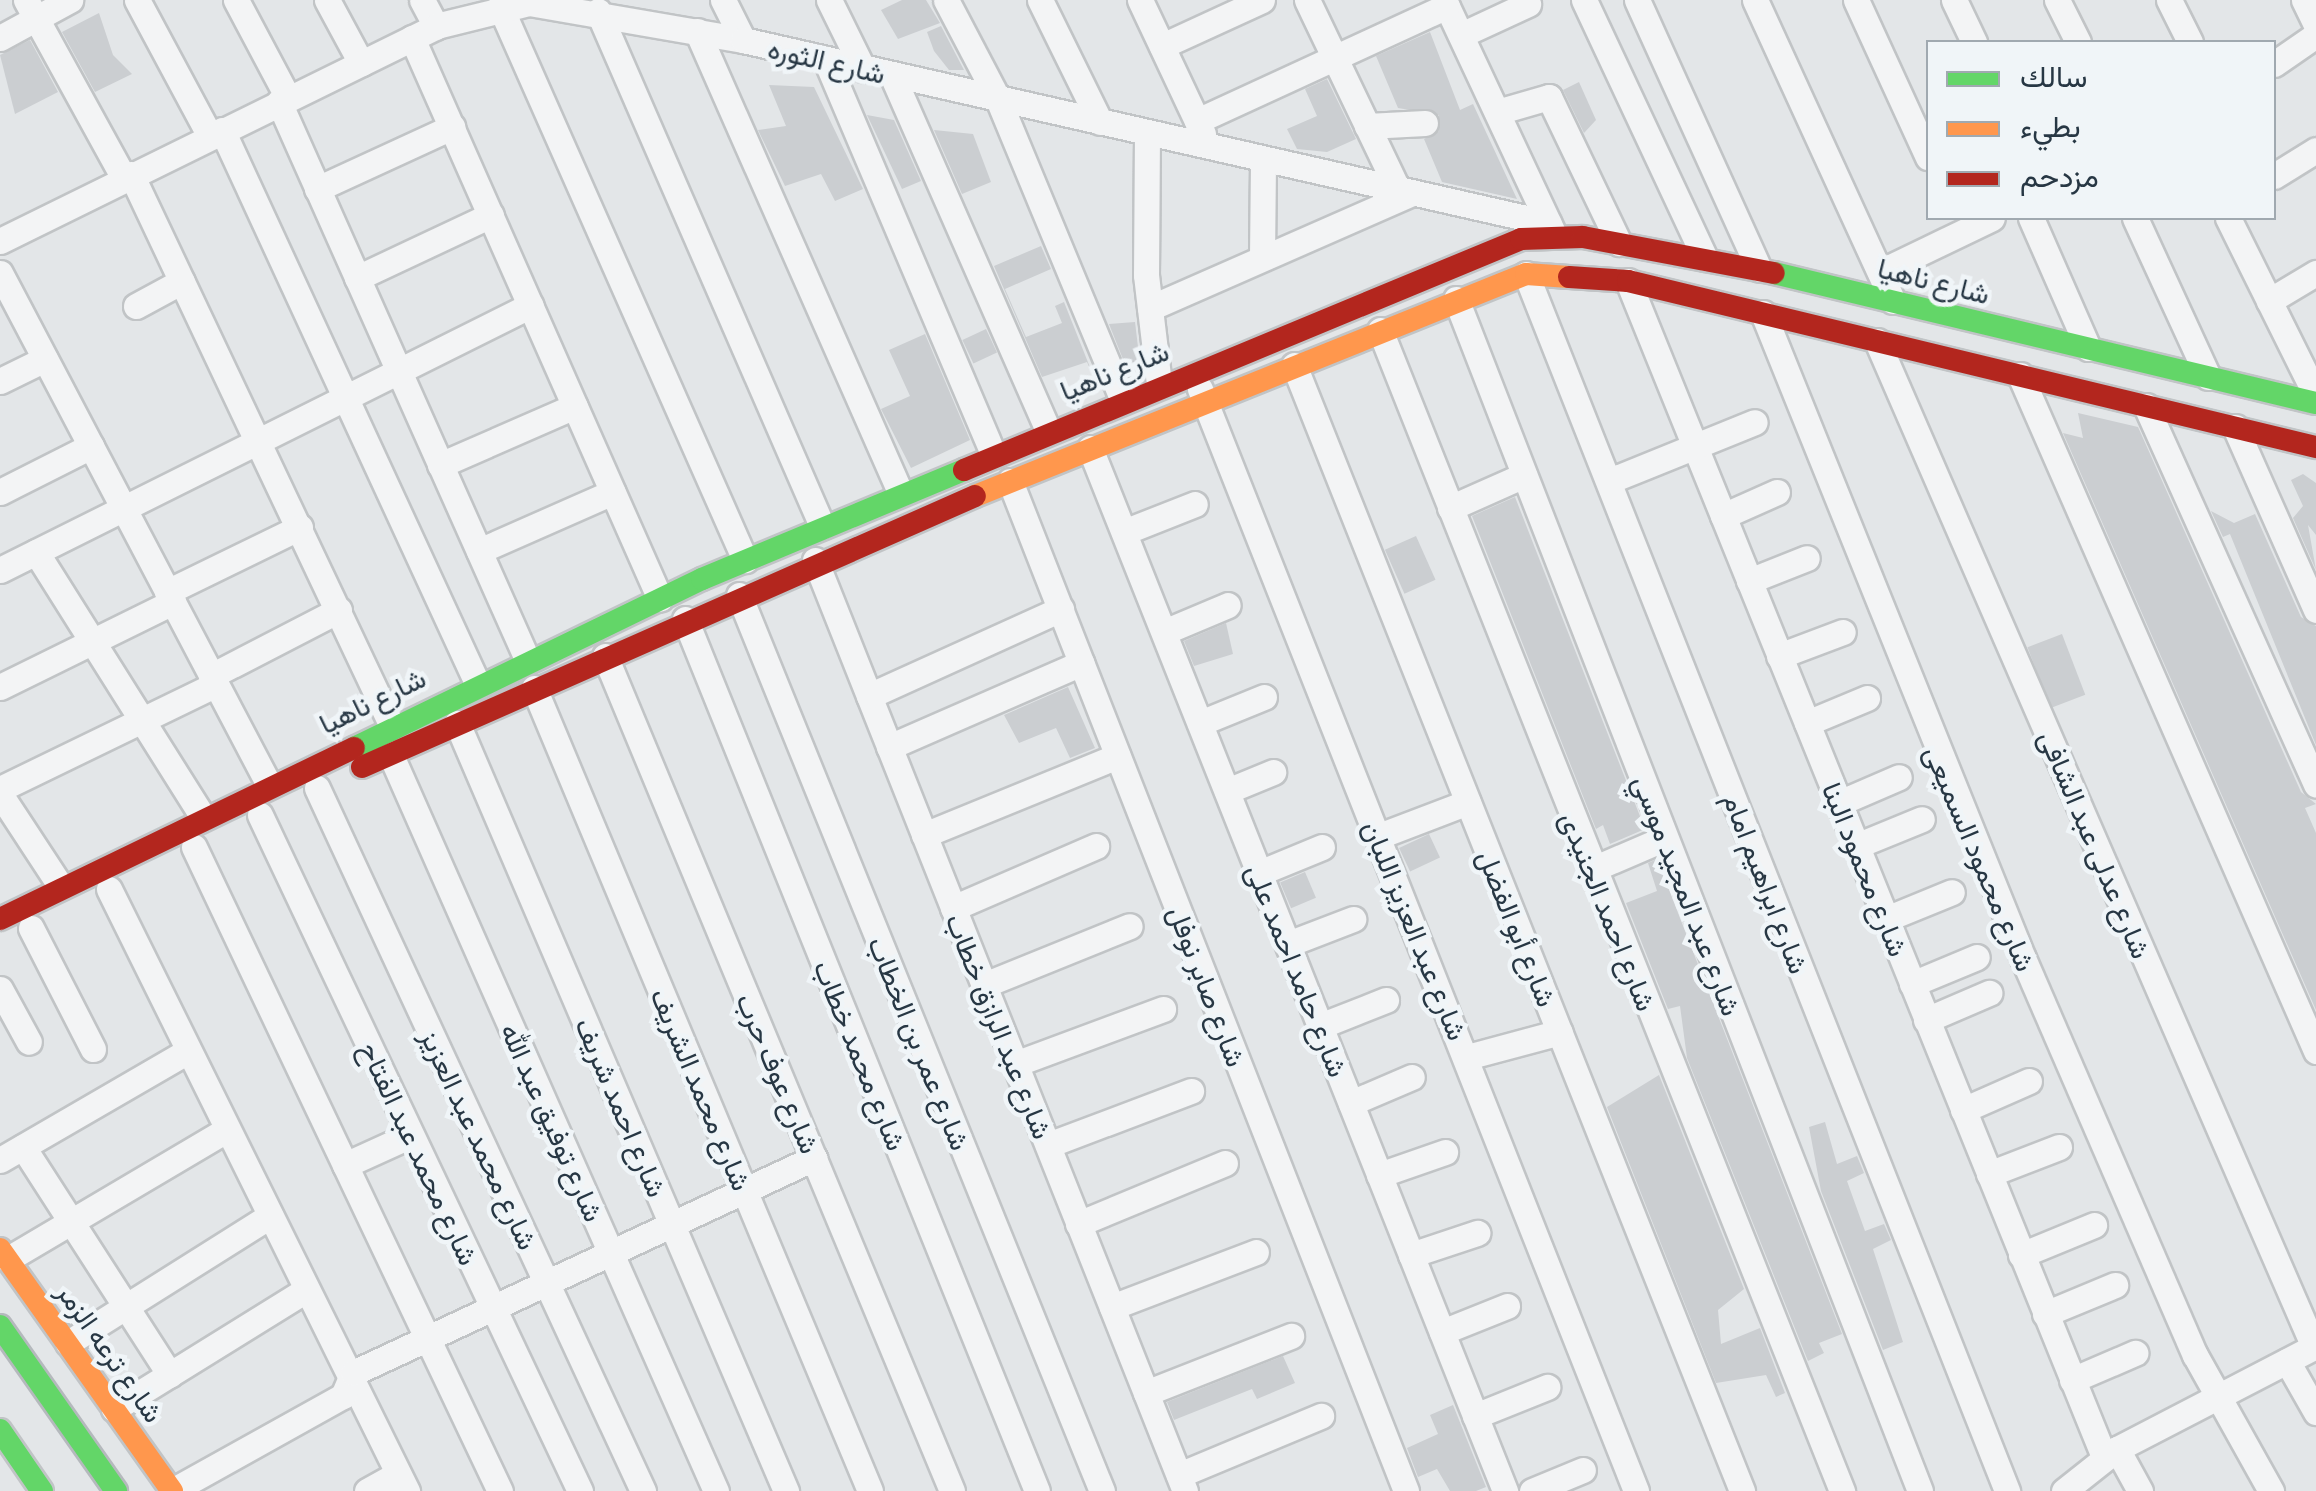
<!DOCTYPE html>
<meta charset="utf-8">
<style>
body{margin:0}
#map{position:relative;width:2316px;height:1491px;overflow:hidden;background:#e3e6e8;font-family:Manrope,Vazirmatn,sans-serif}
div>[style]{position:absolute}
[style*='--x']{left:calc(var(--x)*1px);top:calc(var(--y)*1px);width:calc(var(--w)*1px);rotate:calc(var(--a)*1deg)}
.building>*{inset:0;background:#cbced1;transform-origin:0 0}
.roads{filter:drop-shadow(2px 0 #c1c4c6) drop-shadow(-2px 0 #c1c4c6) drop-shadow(0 2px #c1c4c6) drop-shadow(0 -2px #c1c4c6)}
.street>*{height:25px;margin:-12.5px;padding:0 12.5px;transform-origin:12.5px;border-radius:12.5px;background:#f3f4f5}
.fast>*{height:22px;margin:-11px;padding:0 11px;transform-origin:11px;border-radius:11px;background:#63d668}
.slow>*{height:22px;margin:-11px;padding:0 11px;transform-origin:11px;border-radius:11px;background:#ff974d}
.jam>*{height:22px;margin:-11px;padding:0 11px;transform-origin:11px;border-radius:11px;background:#b3261e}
.bridges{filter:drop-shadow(2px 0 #b5b9bd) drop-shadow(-2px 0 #b5b9bd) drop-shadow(0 2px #b5b9bd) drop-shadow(0 -2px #b5b9bd)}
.fast-bridge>*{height:22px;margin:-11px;padding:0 11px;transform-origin:11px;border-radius:11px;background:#63d668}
span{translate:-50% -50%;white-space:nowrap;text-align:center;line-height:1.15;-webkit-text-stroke:9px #f0f5f8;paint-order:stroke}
.street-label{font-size:28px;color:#273744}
.legend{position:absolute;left:1926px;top:40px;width:350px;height:180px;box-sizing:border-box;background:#f0f5f8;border:2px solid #a0a9b0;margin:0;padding:12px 18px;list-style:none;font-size:30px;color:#273744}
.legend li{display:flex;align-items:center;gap:20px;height:50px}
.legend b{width:50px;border:2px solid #a0a9b0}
</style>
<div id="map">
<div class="building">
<div style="clip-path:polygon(902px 0,926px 0,940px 23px,898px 39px,881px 10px)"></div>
<div style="clip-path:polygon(99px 13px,113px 55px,132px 74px,95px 92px,62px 32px)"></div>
<div style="clip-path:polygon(941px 26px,964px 70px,949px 70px,934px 51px,927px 32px)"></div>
<div style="clip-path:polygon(1430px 32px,1460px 110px,1473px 104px,1517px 199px,1442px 182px,1424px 139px,1439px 131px,1439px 115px,1398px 108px,1376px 56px)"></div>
<div style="clip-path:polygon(30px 40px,58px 92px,15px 114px,0 55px)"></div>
<div style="clip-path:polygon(1327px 79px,1356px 139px,1327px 152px,1297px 149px,1287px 129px,1317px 116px,1305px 89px)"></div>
<div style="clip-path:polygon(1579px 82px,1596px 120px,1584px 133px,1563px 90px)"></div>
<div style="clip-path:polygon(769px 85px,814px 87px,863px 189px,835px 201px,821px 174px,785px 186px,758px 130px,786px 126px)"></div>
<div style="clip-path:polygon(867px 115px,894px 120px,921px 181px,902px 189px)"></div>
<div style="clip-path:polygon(934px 130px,973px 134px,991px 182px,962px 194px)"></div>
<div style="clip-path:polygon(1041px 246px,1051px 269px,1005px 289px,1026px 337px,1062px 323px,1055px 306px,1064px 302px,1099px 390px,1087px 362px,1042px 377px,994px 266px)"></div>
<div style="clip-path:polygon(1135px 322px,1141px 372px,1130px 377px,1109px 324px)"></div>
<div style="left:986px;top:329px;width:26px;height:26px;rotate:65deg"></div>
<div style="clip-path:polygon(925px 334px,970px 440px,911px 468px,881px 409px,910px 396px,889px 350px)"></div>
<div style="clip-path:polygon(2078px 413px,2138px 427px,2301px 792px,2316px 804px,2305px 808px,2316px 833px,2316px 1010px,2063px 433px,2083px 438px)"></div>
<div style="clip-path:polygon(2303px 474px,2316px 483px,2316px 535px,2308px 525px,2316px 570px,2293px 518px,2303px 506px,2291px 480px)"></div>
<div style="clip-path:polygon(1515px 497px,1645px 829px,1610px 844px,1603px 825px,1596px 829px,1472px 516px)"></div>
<div style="clip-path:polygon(2211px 511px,2234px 523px,2255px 514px,2301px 617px,2316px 626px,2316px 745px,2230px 534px,2223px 537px)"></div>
<div style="left:1416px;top:536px;width:48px;height:34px;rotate:66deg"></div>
<div style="clip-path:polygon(1226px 623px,1233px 654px,1194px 666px,1184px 641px)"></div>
<div style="left:2062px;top:634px;width:65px;height:37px;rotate:69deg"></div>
<div style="clip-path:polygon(1068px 687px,1095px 748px,1070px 758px,1056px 728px,1019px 743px,1004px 715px)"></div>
<div style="left:1429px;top:834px;width:26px;height:33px;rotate:65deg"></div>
<div style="clip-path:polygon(1657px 859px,1842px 1334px,1819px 1343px,1824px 1353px,1808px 1361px,1687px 1058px,1680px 1006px,1668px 1009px,1626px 903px,1657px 891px,1648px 863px)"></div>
<div style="left:1305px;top:872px;width:28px;height:27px;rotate:67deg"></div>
<div style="clip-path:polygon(1659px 1075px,1744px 1289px,1718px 1310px,1721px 1344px,1760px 1328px,1785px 1393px,1776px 1397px,1766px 1375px,1716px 1383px,1607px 1107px)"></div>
<div style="clip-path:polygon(1825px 1122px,1837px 1164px,1857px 1156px,1864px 1173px,1847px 1181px,1865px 1231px,1884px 1224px,1891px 1240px,1873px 1249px,1903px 1342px,1883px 1350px,1821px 1191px,1809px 1127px)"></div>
<div style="clip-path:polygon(1283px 1356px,1295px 1383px,1257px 1399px,1252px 1389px,1174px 1420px,1167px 1402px)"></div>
<div style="clip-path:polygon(1453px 1405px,1486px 1487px,1476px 1491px,1450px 1491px,1437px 1469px,1418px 1477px,1407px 1448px,1438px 1434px,1430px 1415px)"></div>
</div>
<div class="roads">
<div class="street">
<div style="--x:26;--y:0;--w:203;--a:61.2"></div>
<div style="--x:137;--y:0;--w:154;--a:61.8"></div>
<div style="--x:236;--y:0;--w:111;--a:62"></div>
<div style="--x:327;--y:0;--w:72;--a:61.6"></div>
<div style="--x:422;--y:0;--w:30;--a:62"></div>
<div style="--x:723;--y:0;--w:45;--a:63.4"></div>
<div style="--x:829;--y:0;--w:77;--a:63.8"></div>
<div style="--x:946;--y:0;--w:112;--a:62.3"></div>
<div style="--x:998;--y:99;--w:325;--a:67.5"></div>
<div style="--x:1040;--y:0;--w:136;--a:63.8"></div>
<div style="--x:1140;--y:0;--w:148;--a:64.8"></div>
<div style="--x:1307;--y:0;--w:211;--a:64.4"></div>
<div style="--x:1444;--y:0;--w:255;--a:64.9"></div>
<div style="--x:1584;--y:0;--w:285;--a:64.9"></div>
<div style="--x:1637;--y:0;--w:295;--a:65.6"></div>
<div style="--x:1755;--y:0;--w:331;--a:65.4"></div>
<div style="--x:1856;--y:0;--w:173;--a:65.4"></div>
<div style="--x:1954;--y:0;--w:47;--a:64.5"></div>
<div style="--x:2057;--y:0;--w:47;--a:63.4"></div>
<div style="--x:2169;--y:0;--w:47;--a:63.4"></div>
<div style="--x:2304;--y:0;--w:28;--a:64"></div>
<div style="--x:500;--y:6;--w:606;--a:66.14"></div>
<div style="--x:598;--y:11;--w:562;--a:66.49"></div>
<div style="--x:697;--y:31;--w:504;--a:66.23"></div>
<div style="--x:1461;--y:35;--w:74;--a:-24.8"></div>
<div style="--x:0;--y:38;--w:80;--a:-28.5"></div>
<div style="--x:412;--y:38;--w:613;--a:66.15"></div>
<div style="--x:1162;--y:46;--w:110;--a:-24.7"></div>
<div style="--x:826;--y:60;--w:427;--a:67"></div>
<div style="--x:2274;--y:64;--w:51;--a:-34.6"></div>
<div style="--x:892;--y:75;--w:388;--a:66.3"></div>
<div style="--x:279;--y:102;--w:610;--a:66"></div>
<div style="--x:1497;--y:112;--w:54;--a:-16.1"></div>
<div style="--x:1549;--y:97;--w:162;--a:64.4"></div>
<div style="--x:1197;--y:121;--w:275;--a:-24.7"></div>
<div style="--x:1367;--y:126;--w:58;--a:-3"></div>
<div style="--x:222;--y:130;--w:609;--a:65.24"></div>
<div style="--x:1147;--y:133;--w:142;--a:90.4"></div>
<div style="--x:1146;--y:275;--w:110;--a:83.2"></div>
<div style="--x:131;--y:174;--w:608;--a:64.7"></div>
<div style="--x:2274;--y:176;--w:49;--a:-31.8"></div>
<div style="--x:317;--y:189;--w:149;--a:-24.7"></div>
<div style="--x:2031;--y:218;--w:142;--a:66.3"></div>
<div style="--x:2135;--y:218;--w:175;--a:65.3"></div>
<div style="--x:2228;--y:218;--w:198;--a:63.6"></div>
<div style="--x:0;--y:241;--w:486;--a:-26.2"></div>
<div style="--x:436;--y:26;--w:96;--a:-13.9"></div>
<div style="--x:529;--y:3;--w:217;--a:9.8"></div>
<div style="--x:743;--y:40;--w:826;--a:12.81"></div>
<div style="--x:1262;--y:258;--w:99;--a:-89.4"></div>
<div style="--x:1880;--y:272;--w:124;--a:-25.7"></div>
<div style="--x:0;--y:273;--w:576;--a:62.28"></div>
<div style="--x:1526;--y:274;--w:1309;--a:68.43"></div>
<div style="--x:357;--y:278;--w:148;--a:-25.2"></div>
<div style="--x:1628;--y:281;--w:1269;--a:67.96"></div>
<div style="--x:1456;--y:299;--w:1279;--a:68.73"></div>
<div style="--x:2269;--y:301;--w:55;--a:-30.8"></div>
<div style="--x:136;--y:306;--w:52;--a:-28.5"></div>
<div style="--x:1150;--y:308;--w:286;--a:-23.7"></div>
<div style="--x:1763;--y:313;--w:695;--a:68.05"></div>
<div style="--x:2023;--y:958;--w:433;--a:66.6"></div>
<div style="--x:2195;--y:1355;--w:156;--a:60.8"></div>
<div style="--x:1380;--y:330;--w:1250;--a:68.3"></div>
<div style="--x:1877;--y:341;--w:1097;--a:66.52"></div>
<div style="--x:1294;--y:365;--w:1212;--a:68.3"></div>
<div style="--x:2020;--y:375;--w:738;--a:66.35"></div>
<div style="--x:0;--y:381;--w:50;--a:-26.1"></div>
<div style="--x:1200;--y:389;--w:1185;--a:68.41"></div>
<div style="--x:2146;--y:406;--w:415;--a:65.8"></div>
<div style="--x:2235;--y:427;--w:200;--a:66.1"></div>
<div style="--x:1090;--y:448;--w:1123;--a:68.3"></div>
<div style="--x:440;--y:465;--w:147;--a:-23.6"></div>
<div style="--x:1010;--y:481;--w:1085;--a:68.59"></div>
<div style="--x:1609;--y:481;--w:157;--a:-22"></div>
<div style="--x:0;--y:492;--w:102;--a:-26.8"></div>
<div style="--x:1450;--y:508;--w:81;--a:-24"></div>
<div style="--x:1723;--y:516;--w:59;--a:-24"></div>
<div style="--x:1124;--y:532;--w:76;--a:-21.5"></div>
<div style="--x:479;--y:551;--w:146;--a:-23.8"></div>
<div style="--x:36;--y:552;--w:312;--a:57.8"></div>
<div style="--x:815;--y:560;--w:1002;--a:68.33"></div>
<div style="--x:0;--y:570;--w:593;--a:-26.52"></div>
<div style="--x:1749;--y:581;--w:62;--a:-21.6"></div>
<div style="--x:167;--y:592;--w:148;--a:-26"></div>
<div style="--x:739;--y:595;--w:967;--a:67.95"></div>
<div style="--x:685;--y:619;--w:940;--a:68.02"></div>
<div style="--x:1164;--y:632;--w:69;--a:-22.9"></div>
<div style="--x:605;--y:656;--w:904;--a:67.43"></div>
<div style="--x:1779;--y:656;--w:68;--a:-20.6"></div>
<div style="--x:211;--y:676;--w:144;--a:-27.3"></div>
<div style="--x:0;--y:687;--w:193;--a:-26.2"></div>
<div style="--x:534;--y:688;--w:870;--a:67.29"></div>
<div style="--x:869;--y:696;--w:211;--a:-24.4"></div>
<div style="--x:457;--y:723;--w:836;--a:66.81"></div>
<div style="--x:1200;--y:723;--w:69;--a:-22.1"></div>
<div style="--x:1807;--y:723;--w:65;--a:-22.6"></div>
<div style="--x:889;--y:747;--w:210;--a:-23.6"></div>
<div style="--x:390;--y:753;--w:807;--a:66.17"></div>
<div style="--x:317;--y:788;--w:775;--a:65.12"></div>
<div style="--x:0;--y:789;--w:240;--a:-25.9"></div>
<div style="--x:1227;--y:791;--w:50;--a:-22.4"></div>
<div style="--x:0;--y:794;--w:111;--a:56.7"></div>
<div style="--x:1839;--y:803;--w:65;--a:-23.4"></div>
<div style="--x:260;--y:815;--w:748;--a:64.67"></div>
<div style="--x:924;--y:835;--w:209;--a:-22.2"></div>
<div style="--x:1379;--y:836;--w:95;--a:-20.9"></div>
<div style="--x:1856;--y:846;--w:71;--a:-22.2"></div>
<div style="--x:194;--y:847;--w:713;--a:64.59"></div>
<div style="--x:1593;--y:869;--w:78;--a:-23.3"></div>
<div style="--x:1259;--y:873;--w:68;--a:-22.4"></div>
<div style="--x:109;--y:889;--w:672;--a:63.66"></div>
<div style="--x:953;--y:908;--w:156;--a:-23.4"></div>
<div style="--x:1886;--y:919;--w:71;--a:-22.2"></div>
<div style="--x:31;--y:928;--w:136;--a:62.9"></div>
<div style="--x:1288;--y:944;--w:70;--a:-21"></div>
<div style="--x:1912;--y:984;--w:70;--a:-22.6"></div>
<div style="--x:984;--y:985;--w:157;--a:-22"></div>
<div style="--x:0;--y:989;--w:60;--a:61.3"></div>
<div style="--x:1926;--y:1020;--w:69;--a:-23.2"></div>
<div style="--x:1320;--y:1026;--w:71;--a:-21.5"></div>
<div style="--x:1467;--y:1057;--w:96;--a:-15"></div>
<div style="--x:1015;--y:1064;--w:158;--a:-20.4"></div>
<div style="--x:1351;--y:1103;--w:66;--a:-23.1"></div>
<div style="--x:1963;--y:1110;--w:72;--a:-23.7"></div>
<div style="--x:1048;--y:1145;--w:153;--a:-20.7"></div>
<div style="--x:23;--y:1147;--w:271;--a:57.2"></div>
<div style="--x:0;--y:1160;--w:217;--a:-30.1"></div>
<div style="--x:345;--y:1165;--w:72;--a:-24.4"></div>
<div style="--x:1989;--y:1174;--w:75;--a:-21.1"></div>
<div style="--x:1379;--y:1175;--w:70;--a:-19.2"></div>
<div style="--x:1078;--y:1224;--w:159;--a:-22.5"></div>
<div style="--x:1411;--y:1255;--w:70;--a:-18.4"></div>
<div style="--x:2021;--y:1255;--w:79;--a:-22.3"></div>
<div style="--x:8;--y:1259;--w:253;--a:-30.6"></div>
<div style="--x:1112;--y:1307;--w:154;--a:-20.9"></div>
<div style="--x:2045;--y:1314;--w:76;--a:-22.5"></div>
<div style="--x:1442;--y:1332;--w:70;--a:-21.8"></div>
<div style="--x:68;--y:1343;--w:239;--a:-32.2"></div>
<div style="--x:2287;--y:1361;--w:59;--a:60.4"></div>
<div style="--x:2072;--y:1380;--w:69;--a:-23.2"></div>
<div style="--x:1146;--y:1393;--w:156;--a:-21.5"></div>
<div style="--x:114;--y:1409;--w:226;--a:-31.8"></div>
<div style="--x:1475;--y:1416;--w:78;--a:-21.9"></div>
<div style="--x:2117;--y:1449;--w:48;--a:61.3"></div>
<div style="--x:1179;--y:1475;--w:154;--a:-22.6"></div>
<div style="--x:172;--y:1491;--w:196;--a:-29.1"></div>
<div style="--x:343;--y:1396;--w:25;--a:-67"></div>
<div style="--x:353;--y:1373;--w:509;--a:-25"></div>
<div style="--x:367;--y:1491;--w:35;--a:-29"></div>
<div style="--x:1532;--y:1491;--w:55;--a:-22.4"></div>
<div style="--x:2064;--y:1491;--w:68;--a:-38.4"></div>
<div style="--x:2117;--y:1449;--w:224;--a:-27.4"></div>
</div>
<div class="fast">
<div style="--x:1774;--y:273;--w:557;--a:13.49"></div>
<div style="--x:354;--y:748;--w:387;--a:-25.9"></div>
<div style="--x:702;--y:579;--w:284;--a:-22.6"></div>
<div style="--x:0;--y:1430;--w:74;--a:55.5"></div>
</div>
<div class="slow">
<div style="--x:975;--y:496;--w:594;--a:-21.94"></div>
<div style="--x:1526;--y:274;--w:43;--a:4"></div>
<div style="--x:0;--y:1249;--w:297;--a:54.6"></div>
</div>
<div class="jam">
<div style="--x:1569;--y:277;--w:59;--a:3.9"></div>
<div style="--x:1628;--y:281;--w:708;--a:13.57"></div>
<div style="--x:964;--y:470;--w:603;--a:-22.52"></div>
<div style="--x:1521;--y:239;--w:62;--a:-1.8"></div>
<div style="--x:1583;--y:237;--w:194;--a:10.7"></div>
<div style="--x:362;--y:767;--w:670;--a:-23.85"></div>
<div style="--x:0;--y:919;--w:393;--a:-25.8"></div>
</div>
</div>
<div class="bridges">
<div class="fast-bridge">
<div style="--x:0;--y:1326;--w:202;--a:54.9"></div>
</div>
</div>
<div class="street-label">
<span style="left:827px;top:60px;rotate:13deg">شارع الثوره</span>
<span style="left:1934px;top:280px;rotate:14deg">شارع ناهيا</span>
<span style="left:1114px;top:370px;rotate:-22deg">شارع ناهيا</span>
<span style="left:372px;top:700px;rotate:-26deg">شارع ناهيا</span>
<span style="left:2096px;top:844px;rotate:67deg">شارع عدلى عبد الشافى</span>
<span style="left:1981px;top:858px;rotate:67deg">شارع محمود السميعى</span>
<span style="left:1866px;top:869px;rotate:68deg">شارع محمود البنا</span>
<span style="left:1767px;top:883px;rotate:69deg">شارع ابراهيم امام</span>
<span style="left:1688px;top:895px;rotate:69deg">شارع عبد المجيد موسي</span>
<span style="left:1609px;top:911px;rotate:68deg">شارع احمد الجنيدى</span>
<span style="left:1518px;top:928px;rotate:68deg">شارع أبو الفضل</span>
<span style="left:1416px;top:930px;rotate:68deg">شارع عبد العزيز اللبان</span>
<span style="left:1298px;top:970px;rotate:68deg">شارع حامد احمد على</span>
<span style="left:1208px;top:986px;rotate:69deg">شارع صابر نوفل</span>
<span style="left:1000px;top:1026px;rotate:68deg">شارع عبد الرازق خطاب</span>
<span style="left:920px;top:1043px;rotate:68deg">شارع عمر بن الخطاب</span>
<span style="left:861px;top:1055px;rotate:68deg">شارع محمد خطاب</span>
<span style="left:779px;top:1073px;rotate:67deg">شارع عوف حرب</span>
<span style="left:702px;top:1089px;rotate:67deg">شارع محمد الشريف</span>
<span style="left:622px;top:1107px;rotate:67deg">شارع احمد شريف</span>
<span style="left:553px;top:1122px;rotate:66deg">شارع توفيق عبد الله</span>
<span style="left:480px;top:1139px;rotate:65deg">شارع محمد عبد العزيز</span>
<span style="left:420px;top:1153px;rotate:65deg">شارع محمد عبد الفتاح</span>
<span style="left:111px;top:1352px;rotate:55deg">شارع ترعه الزمر</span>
</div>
<ul class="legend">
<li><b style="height:12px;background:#63d668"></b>سالك</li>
<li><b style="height:12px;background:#ff974d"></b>بطيء</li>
<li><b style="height:12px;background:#b3261e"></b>مزدحم</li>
</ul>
</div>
